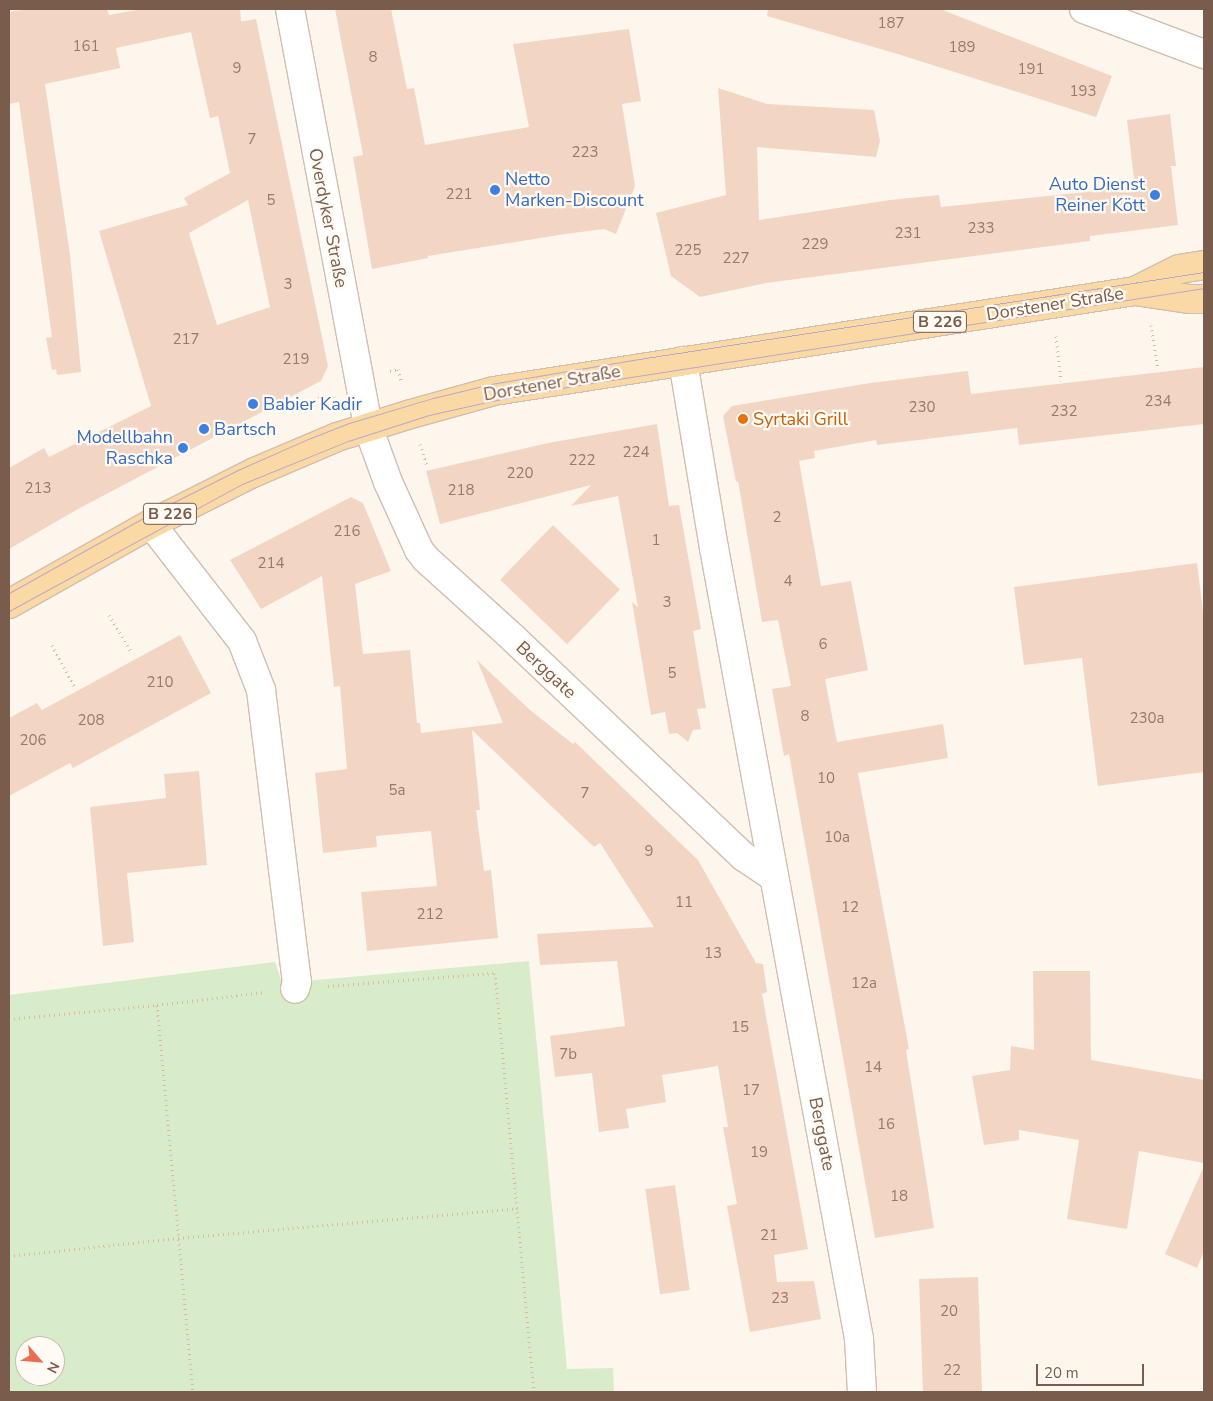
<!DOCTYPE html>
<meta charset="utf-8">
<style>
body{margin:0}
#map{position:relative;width:1213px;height:1401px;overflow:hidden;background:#fdf6ec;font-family:"Nunito Sans",sans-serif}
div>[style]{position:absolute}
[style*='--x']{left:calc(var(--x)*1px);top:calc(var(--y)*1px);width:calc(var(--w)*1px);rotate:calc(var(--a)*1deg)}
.green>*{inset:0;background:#d8ecc9}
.building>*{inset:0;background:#f3d5c3;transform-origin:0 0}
.path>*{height:3px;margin-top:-1.5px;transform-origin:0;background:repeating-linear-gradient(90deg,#d9b8a5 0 1px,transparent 0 5px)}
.roads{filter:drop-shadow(1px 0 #d1beb0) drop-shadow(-1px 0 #d1beb0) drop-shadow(0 1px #d1beb0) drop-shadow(0 -1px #d1beb0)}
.minor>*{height:28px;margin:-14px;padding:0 14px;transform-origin:14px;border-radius:14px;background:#fff}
.major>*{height:28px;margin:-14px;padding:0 14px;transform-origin:14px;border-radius:14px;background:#fbd9a5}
.tram>*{height:1px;margin:-0.5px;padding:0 0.5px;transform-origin:0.5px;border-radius:0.5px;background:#b9a8c9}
.dots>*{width:14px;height:14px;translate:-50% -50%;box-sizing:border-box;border:2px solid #fffaf3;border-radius:50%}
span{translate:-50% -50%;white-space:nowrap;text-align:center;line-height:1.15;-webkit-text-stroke:4.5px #fffaf3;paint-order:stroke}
.number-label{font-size:15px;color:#987a6a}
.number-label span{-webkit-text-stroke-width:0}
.shield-label span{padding:1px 4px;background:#fffaf3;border:1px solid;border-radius:4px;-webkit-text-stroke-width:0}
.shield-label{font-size:16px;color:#7a5c4d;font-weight:700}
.shop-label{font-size:18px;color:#366cbe}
.left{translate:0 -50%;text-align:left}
.right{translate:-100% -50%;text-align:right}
.street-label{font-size:18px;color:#7a5c4d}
.food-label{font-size:18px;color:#c56008}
.frame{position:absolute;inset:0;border:10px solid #7a5c4d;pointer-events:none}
.north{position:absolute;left:15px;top:1336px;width:50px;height:50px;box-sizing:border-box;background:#fffaf3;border:1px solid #cabbb1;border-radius:50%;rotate:117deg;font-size:14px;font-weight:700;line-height:20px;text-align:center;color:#7a5c4d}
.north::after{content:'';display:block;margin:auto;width:18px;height:22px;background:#e76f51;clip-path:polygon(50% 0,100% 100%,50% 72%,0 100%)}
.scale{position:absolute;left:1036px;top:1364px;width:108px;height:22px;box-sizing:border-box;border:2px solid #7a5c4d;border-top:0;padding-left:6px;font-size:15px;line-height:18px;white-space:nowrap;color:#7a5c4d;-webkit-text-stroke:4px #fffaf3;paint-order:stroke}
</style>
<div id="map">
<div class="green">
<div style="clip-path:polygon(evenodd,529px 961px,567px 1369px,613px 1368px,614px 1392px,9px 1392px,9px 995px,275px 962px,282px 983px,529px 961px,25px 1346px,55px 1346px,55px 1376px,25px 1376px,25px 1346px)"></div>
</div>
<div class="building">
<div style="clip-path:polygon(evenodd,30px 9px,107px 9px,109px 15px,142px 9px,240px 9px,241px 22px,238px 22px,256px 19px,328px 366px,321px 381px,315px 384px,78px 509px,9px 549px,9px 468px,44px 448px,49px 457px,151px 406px,99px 231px,188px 205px,184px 198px,230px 173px,218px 116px,210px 118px,191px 32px,116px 48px,120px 68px,45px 84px,70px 255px,81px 372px,57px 375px,56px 369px,52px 370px,46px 338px,52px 337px,19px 102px,9px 104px,9px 12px,30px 9px,248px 200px,270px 307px,217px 325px,189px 233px,248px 200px)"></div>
<div style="clip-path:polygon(335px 9px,391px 9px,407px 89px,414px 88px,425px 145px,529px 127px,513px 44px,629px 29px,641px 101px,622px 104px,635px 186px,616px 234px,604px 229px,565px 234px,428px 256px,428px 258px,372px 269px,353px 157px,363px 155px)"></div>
<div style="clip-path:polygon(768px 9px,940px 9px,1112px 76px,1096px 117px,901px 55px,767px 16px)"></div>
<div style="clip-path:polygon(718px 88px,767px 104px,874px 110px,880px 141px,876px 157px,757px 147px,759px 220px,890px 200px,939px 195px,941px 207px,1135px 187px,1127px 120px,1170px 114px,1176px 166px,1171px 166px,1178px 225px,1090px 236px,1090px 241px,766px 283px,700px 297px,671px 276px,656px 213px,726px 195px)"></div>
<div style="clip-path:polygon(1204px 367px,1204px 424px,1019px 445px,1017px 428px,877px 445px,876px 440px,814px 451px,815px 458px,799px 461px,821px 586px,851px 581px,868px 670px,825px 679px,837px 742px,943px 724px,948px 758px,858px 773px,909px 1049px,906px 1050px,934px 1228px,875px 1238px,789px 754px,784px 756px,772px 689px,791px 686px,778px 620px,762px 622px,738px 481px,736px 482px,723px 416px,732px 406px,870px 383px,968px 371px,971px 394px)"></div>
<div style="clip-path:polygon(657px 424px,669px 506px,679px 505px,701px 629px,693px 631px,706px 708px,697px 709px,701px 729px,693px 730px,688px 742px,677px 733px,669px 734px,665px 712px,651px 715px,632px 602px,638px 607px,618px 496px,571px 506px,591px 485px,440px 524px,426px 471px,548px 443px)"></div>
<div style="clip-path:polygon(351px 497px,363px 503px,391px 571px,355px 584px,363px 654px,410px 650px,417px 723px,420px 723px,421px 733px,503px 723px,477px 660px,530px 710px,573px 744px,575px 742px,698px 860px,756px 963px,763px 964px,767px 992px,762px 994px,808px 1249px,774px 1255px,777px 1282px,814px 1281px,821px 1319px,750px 1332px,727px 1206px,737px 1204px,723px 1127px,728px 1127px,718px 1066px,662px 1075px,666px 1102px,626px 1109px,629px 1128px,599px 1132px,592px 1073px,555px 1077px,550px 1036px,625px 1026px,617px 961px,540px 965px,537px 934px,654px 927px,600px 843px,594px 847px,472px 730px,480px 810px,476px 810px,484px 871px,491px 870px,498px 938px,367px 951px,361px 892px,437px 886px,431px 831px,376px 836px,377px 847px,323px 853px,315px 773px,347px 769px,340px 686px,334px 687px,322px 576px,261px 609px,230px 560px)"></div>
<div style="left:553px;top:525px;width:93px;height:76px;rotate:44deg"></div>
<div style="clip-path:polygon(1197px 563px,1204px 620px,1204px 772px,1098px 786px,1082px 658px,1024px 665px,1014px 587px)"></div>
<div style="clip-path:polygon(180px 635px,211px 693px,73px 768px,70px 763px,9px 796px,9px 718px,37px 703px,42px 710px)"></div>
<div style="clip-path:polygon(199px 771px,207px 865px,127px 873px,134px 942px,103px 946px,90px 807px,166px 798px,164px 774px)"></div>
<div style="clip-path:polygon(1033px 971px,1090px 971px,1091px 1060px,1204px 1080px,1204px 1163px,1139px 1151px,1127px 1229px,1067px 1219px,1079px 1140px,1019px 1130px,1019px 1140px,984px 1145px,972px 1076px,1010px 1070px,1011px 1046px,1034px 1050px)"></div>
<div style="clip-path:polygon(1204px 1166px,1204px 1251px,1197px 1268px,1165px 1254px)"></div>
<div style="left:675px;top:1185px;width:106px;height:30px;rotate:82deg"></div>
<div style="left:978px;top:1277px;width:115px;height:59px;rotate:88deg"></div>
</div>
<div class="path">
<div style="--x:1151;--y:325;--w:45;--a:81"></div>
<div style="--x:1056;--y:336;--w:45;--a:83.7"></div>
<div style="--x:390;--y:371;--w:8;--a:-14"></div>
<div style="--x:398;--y:369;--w:15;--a:74"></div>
<div style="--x:319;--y:396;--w:12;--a:66"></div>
<div style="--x:420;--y:444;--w:22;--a:72"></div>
<div style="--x:109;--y:615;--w:42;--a:58.6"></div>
<div style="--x:52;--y:645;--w:47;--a:61.8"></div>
<div style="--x:328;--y:986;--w:168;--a:-4.5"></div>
<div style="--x:495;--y:973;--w:421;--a:84.7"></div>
<div style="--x:157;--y:1005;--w:389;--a:84.7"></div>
<div style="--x:9;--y:1019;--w:149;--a:-5.4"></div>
<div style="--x:157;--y:1005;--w:108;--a:-6.9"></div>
<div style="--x:9;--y:1256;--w:170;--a:-6.1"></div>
<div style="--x:178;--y:1238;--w:341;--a:-5"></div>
</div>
<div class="roads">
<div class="minor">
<div style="--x:290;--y:9;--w:425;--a:79.4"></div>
<div style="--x:368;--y:427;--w:59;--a:70"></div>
<div style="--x:388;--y:482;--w:75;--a:65.5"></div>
<div style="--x:419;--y:550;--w:11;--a:52"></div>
<div style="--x:426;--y:559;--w:118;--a:42.2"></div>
<div style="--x:513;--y:638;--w:318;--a:43.5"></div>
<div style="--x:744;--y:857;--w:36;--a:34"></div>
<div style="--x:1084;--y:9;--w:128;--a:20.6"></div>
<div style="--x:683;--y:361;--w:190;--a:80.6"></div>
<div style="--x:714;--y:548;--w:804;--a:79.61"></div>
<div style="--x:859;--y:1339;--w:53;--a:86.8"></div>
<div style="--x:151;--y:524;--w:148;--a:52.1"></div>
<div style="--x:242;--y:641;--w:53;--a:68.8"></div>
<div style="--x:261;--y:690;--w:294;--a:83"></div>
<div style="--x:297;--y:982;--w:7;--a:106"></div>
</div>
<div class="major">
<div style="--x:1135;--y:291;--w:56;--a:8.3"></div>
<div style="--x:1190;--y:299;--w:14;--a:0"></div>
<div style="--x:9;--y:604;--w:163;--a:-29.4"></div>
<div style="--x:151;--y:524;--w:116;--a:-26.6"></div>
<div style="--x:255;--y:472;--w:89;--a:-23.1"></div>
<div style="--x:337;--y:437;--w:77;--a:-17.3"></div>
<div style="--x:411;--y:414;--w:86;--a:-15.5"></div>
<div style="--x:494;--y:391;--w:649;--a:-8.87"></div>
<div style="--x:1135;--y:291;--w:49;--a:-26.6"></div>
<div style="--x:1179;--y:269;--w:25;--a:-9"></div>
</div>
</div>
<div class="tram">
<div style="--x:9;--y:593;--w:166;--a:-29.2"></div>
<div style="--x:154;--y:512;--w:96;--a:-26.6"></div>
<div style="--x:240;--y:469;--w:74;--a:-23.8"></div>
<div style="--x:308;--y:439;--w:44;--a:-21.3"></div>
<div style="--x:349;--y:423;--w:88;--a:-16.6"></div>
<div style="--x:433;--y:398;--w:60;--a:-13.6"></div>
<div style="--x:491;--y:384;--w:150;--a:-9.6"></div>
<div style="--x:639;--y:359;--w:572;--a:-8.75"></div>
<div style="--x:9;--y:611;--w:265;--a:-28.6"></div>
<div style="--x:242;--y:484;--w:114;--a:-22.1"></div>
<div style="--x:348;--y:441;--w:85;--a:-17.8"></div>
<div style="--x:429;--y:415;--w:64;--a:-12.7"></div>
<div style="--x:491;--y:401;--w:83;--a:-10.4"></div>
<div style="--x:573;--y:386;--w:639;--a:-8.83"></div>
</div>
<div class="dots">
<div style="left:495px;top:190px;background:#3f7fe0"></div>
<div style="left:1155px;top:195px;background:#3f7fe0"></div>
<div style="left:253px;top:404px;background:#3f7fe0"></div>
<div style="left:743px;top:419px;background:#e8710a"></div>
<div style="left:204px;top:429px;background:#3f7fe0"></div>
<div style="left:183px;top:448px;background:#3f7fe0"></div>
</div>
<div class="number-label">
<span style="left:891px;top:24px">187</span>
<span style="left:86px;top:47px">161</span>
<span style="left:962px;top:48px">189</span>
<span style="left:373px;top:58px">8</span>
<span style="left:237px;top:69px">9</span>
<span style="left:1031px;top:70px">191</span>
<span style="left:1083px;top:92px">193</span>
<span style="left:252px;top:140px">7</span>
<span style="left:585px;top:153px">223</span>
<span style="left:459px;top:195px">221</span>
<span style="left:271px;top:201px">5</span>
<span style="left:981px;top:229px">233</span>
<span style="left:908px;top:234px">231</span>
<span style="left:815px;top:245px">229</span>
<span style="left:688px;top:251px">225</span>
<span style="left:736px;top:259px">227</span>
<span style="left:288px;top:285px">3</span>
<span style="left:186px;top:340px">217</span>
<span style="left:296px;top:360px">219</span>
<span style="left:1158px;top:402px">234</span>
<span style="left:922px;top:408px">230</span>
<span style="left:1064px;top:412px">232</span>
<span style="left:636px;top:453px">224</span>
<span style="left:582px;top:461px">222</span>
<span style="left:520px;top:474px">220</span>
<span style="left:38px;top:489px">213</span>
<span style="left:461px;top:491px">218</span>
<span style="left:777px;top:518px">2</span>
<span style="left:347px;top:532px">216</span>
<span style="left:656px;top:541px">1</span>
<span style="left:271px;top:564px">214</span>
<span style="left:788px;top:582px">4</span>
<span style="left:667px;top:603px">3</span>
<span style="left:823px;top:645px">6</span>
<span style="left:672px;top:674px">5</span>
<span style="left:160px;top:683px">210</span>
<span style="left:805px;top:717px">8</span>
<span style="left:1147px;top:719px">230a</span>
<span style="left:91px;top:721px">208</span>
<span style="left:33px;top:741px">206</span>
<span style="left:826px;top:779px">10</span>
<span style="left:397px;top:791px">5a</span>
<span style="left:585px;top:794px">7</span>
<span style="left:837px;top:838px">10a</span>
<span style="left:649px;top:852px">9</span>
<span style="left:684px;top:903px">11</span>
<span style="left:850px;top:908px">12</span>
<span style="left:430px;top:915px">212</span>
<span style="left:713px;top:954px">13</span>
<span style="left:864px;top:984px">12a</span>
<span style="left:740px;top:1028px">15</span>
<span style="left:568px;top:1055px">7b</span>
<span style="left:873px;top:1068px">14</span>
<span style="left:751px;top:1091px">17</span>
<span style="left:886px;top:1125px">16</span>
<span style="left:759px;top:1153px">19</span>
<span style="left:899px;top:1197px">18</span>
<span style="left:769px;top:1236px">21</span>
<span style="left:780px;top:1299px">23</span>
<span style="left:949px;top:1312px">20</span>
<span style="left:952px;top:1371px">22</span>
</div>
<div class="shield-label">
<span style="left:940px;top:322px">B 226</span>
<span style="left:170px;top:514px">B 226</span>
</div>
<div class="shop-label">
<span class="left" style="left:505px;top:190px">Netto<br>Marken-Discount</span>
<span class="right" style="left:1145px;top:195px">Auto Dienst<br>Reiner Kött</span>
<span class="left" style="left:263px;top:404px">Babier Kadir</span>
<span class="left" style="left:214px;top:429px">Bartsch</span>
<span class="right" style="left:173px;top:448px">Modellbahn<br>Raschka</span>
</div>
<div class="street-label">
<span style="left:328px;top:218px;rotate:79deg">Overdyker Straße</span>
<span style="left:1055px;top:304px;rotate:-9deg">Dorstener Straße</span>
<span style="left:552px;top:383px;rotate:-10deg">Dorstener Straße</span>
<span style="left:546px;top:670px;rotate:43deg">Berggate</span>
<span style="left:822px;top:1134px;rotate:79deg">Berggate</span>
</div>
<div class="food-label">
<span class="left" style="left:753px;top:419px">Syrtaki Grill</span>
</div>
<div class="frame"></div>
<div class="north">N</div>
<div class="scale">20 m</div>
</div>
